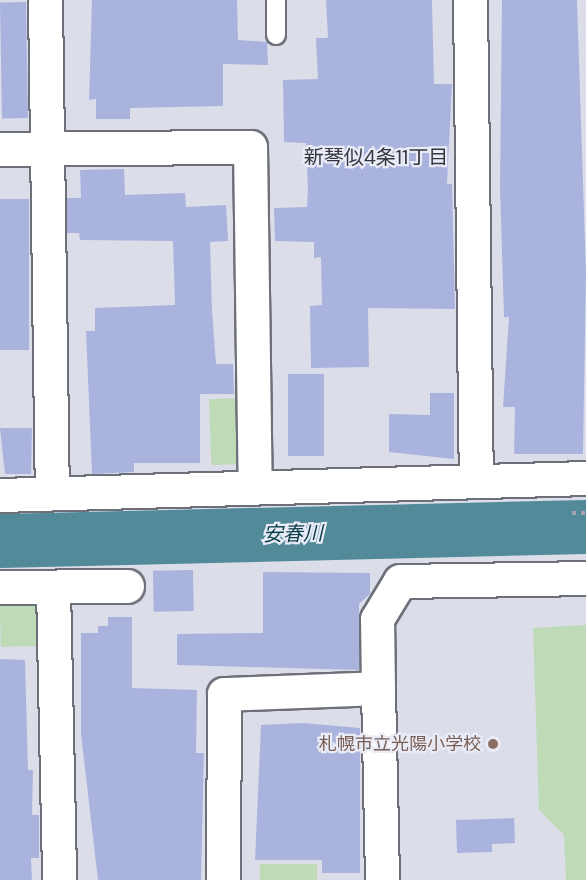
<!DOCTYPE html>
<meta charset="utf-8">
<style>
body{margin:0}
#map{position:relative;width:586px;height:880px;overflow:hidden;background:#dbdee9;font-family:"DM Sans","Noto Sans JP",sans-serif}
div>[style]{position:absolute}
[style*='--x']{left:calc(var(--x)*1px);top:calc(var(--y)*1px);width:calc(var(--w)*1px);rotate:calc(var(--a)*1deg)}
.green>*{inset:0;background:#bedab7;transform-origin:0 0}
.river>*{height:54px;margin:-27px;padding:0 27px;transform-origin:27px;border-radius:27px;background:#528a99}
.building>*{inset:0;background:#aab3de;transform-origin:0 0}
.path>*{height:4px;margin-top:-2px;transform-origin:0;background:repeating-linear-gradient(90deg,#a2a5ae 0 4.5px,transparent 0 9px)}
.roads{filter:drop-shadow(2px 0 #6e7079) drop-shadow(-2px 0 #6e7079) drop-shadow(0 2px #6e7079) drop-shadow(0 -2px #6e7079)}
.service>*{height:18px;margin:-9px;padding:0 9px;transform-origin:9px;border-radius:9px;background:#fff}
.minor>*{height:33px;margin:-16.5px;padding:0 16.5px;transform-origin:16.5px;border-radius:16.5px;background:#fff}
.dots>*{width:16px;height:16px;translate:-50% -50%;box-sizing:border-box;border:3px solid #e9ebf6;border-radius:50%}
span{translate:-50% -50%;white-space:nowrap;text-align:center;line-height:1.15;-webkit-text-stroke:4.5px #e9ebf6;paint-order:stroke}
.education-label{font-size:18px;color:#785e54}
.right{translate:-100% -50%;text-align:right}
.neighbourhood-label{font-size:20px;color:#34363f}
.water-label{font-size:20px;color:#053c47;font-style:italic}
</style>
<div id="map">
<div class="green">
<div style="left:244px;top:398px;width:66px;height:35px;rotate:88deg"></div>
<div style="left:43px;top:605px;width:41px;height:43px;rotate:89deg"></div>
<div style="clip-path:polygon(586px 625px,586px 880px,566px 880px,564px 835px,539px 810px,533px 628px)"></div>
<div style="left:260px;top:864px;width:57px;height:16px"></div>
</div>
<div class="river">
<div style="--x:0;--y:541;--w:586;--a:-1.37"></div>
</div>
<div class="building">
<div style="clip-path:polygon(92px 0,237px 0,238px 40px,267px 42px,268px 65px,223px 64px,223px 106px,130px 108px,130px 119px,96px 119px,96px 99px,89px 100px)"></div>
<div style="clip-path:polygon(326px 0,432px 0,434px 84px,452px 84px,447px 184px,452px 184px,455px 309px,368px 308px,369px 367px,311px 368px,310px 306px,322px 305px,321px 257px,314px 258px,314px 242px,275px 241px,274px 208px,307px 207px,308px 191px,306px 143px,284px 142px,283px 80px,318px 79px,316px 38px,328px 38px)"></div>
<div style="clip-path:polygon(502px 0,577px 0,586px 273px,583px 454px,514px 454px,515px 407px,503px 407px,509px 317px,504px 317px,500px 187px)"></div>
<div style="left:26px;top:2px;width:116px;height:26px;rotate:89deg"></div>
<div style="clip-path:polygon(124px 169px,125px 195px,185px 193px,186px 207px,226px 205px,228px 241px,210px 242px,212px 310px,216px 364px,233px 364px,234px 394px,200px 394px,200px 463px,134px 463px,134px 472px,92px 474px,86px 331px,95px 331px,95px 308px,175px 305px,173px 241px,80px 240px,79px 233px,67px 233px,67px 198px,81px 198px,80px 170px)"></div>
<div style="left:29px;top:199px;width:151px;height:29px;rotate:90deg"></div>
<div style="left:288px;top:374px;width:36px;height:82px"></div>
<div style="clip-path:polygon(430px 393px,454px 393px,454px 459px,389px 452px,389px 414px,430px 415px)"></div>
<div style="clip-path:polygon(0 428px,32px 428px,31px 474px,5px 474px)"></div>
<div style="left:193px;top:570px;width:41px;height:40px;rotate:89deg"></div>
<div style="clip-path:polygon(263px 572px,370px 573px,370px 594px,359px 604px,359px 670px,177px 665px,177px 634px,263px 633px)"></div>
<div style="clip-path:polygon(108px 617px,132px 617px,132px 688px,197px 690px,196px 753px,204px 753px,201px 880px,98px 880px,81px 734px,81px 633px,98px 633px,98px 626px,108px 626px)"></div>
<div style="clip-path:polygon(0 659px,25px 660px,28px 770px,33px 770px,32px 815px,39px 815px,39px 858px,31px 858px,32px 880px,0 880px)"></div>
<div style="clip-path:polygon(303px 723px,360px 728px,360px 873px,322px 873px,322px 860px,255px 860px,261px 725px)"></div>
<div style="clip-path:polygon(514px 818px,515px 843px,492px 844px,492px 852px,457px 853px,456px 820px)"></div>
</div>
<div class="path">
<div style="--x:572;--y:513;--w:14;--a:0"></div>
</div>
<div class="roads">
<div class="service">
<div style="--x:276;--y:0;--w:35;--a:90"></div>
</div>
<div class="minor">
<div style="--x:45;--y:0;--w:493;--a:89.2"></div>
<div style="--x:470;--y:0;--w:481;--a:89.3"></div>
<div style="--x:0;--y:149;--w:250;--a:-0.5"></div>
<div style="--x:250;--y:147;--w:339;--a:89.2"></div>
<div style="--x:0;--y:495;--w:586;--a:-1.66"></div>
<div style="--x:0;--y:587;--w:127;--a:-0.5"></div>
<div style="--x:53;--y:587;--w:293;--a:88.8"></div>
<div style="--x:378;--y:688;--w:69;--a:-90.8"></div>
<div style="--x:377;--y:619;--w:44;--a:-58.8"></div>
<div style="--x:400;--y:581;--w:186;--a:-0.9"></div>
<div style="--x:223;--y:880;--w:186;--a:-89.7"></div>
<div style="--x:224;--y:694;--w:154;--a:-2.2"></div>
<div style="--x:378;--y:688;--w:192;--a:88.8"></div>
</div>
</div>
<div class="dots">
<div style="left:493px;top:744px;background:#8d6e63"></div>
</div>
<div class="education-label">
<span class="right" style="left:481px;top:744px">札幌市立光陽小学校</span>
</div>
<div class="neighbourhood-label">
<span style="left:376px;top:157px">新琴似4条11丁目</span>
</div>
<div class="water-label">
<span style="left:293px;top:534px;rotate:-1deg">安春川</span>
</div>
</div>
